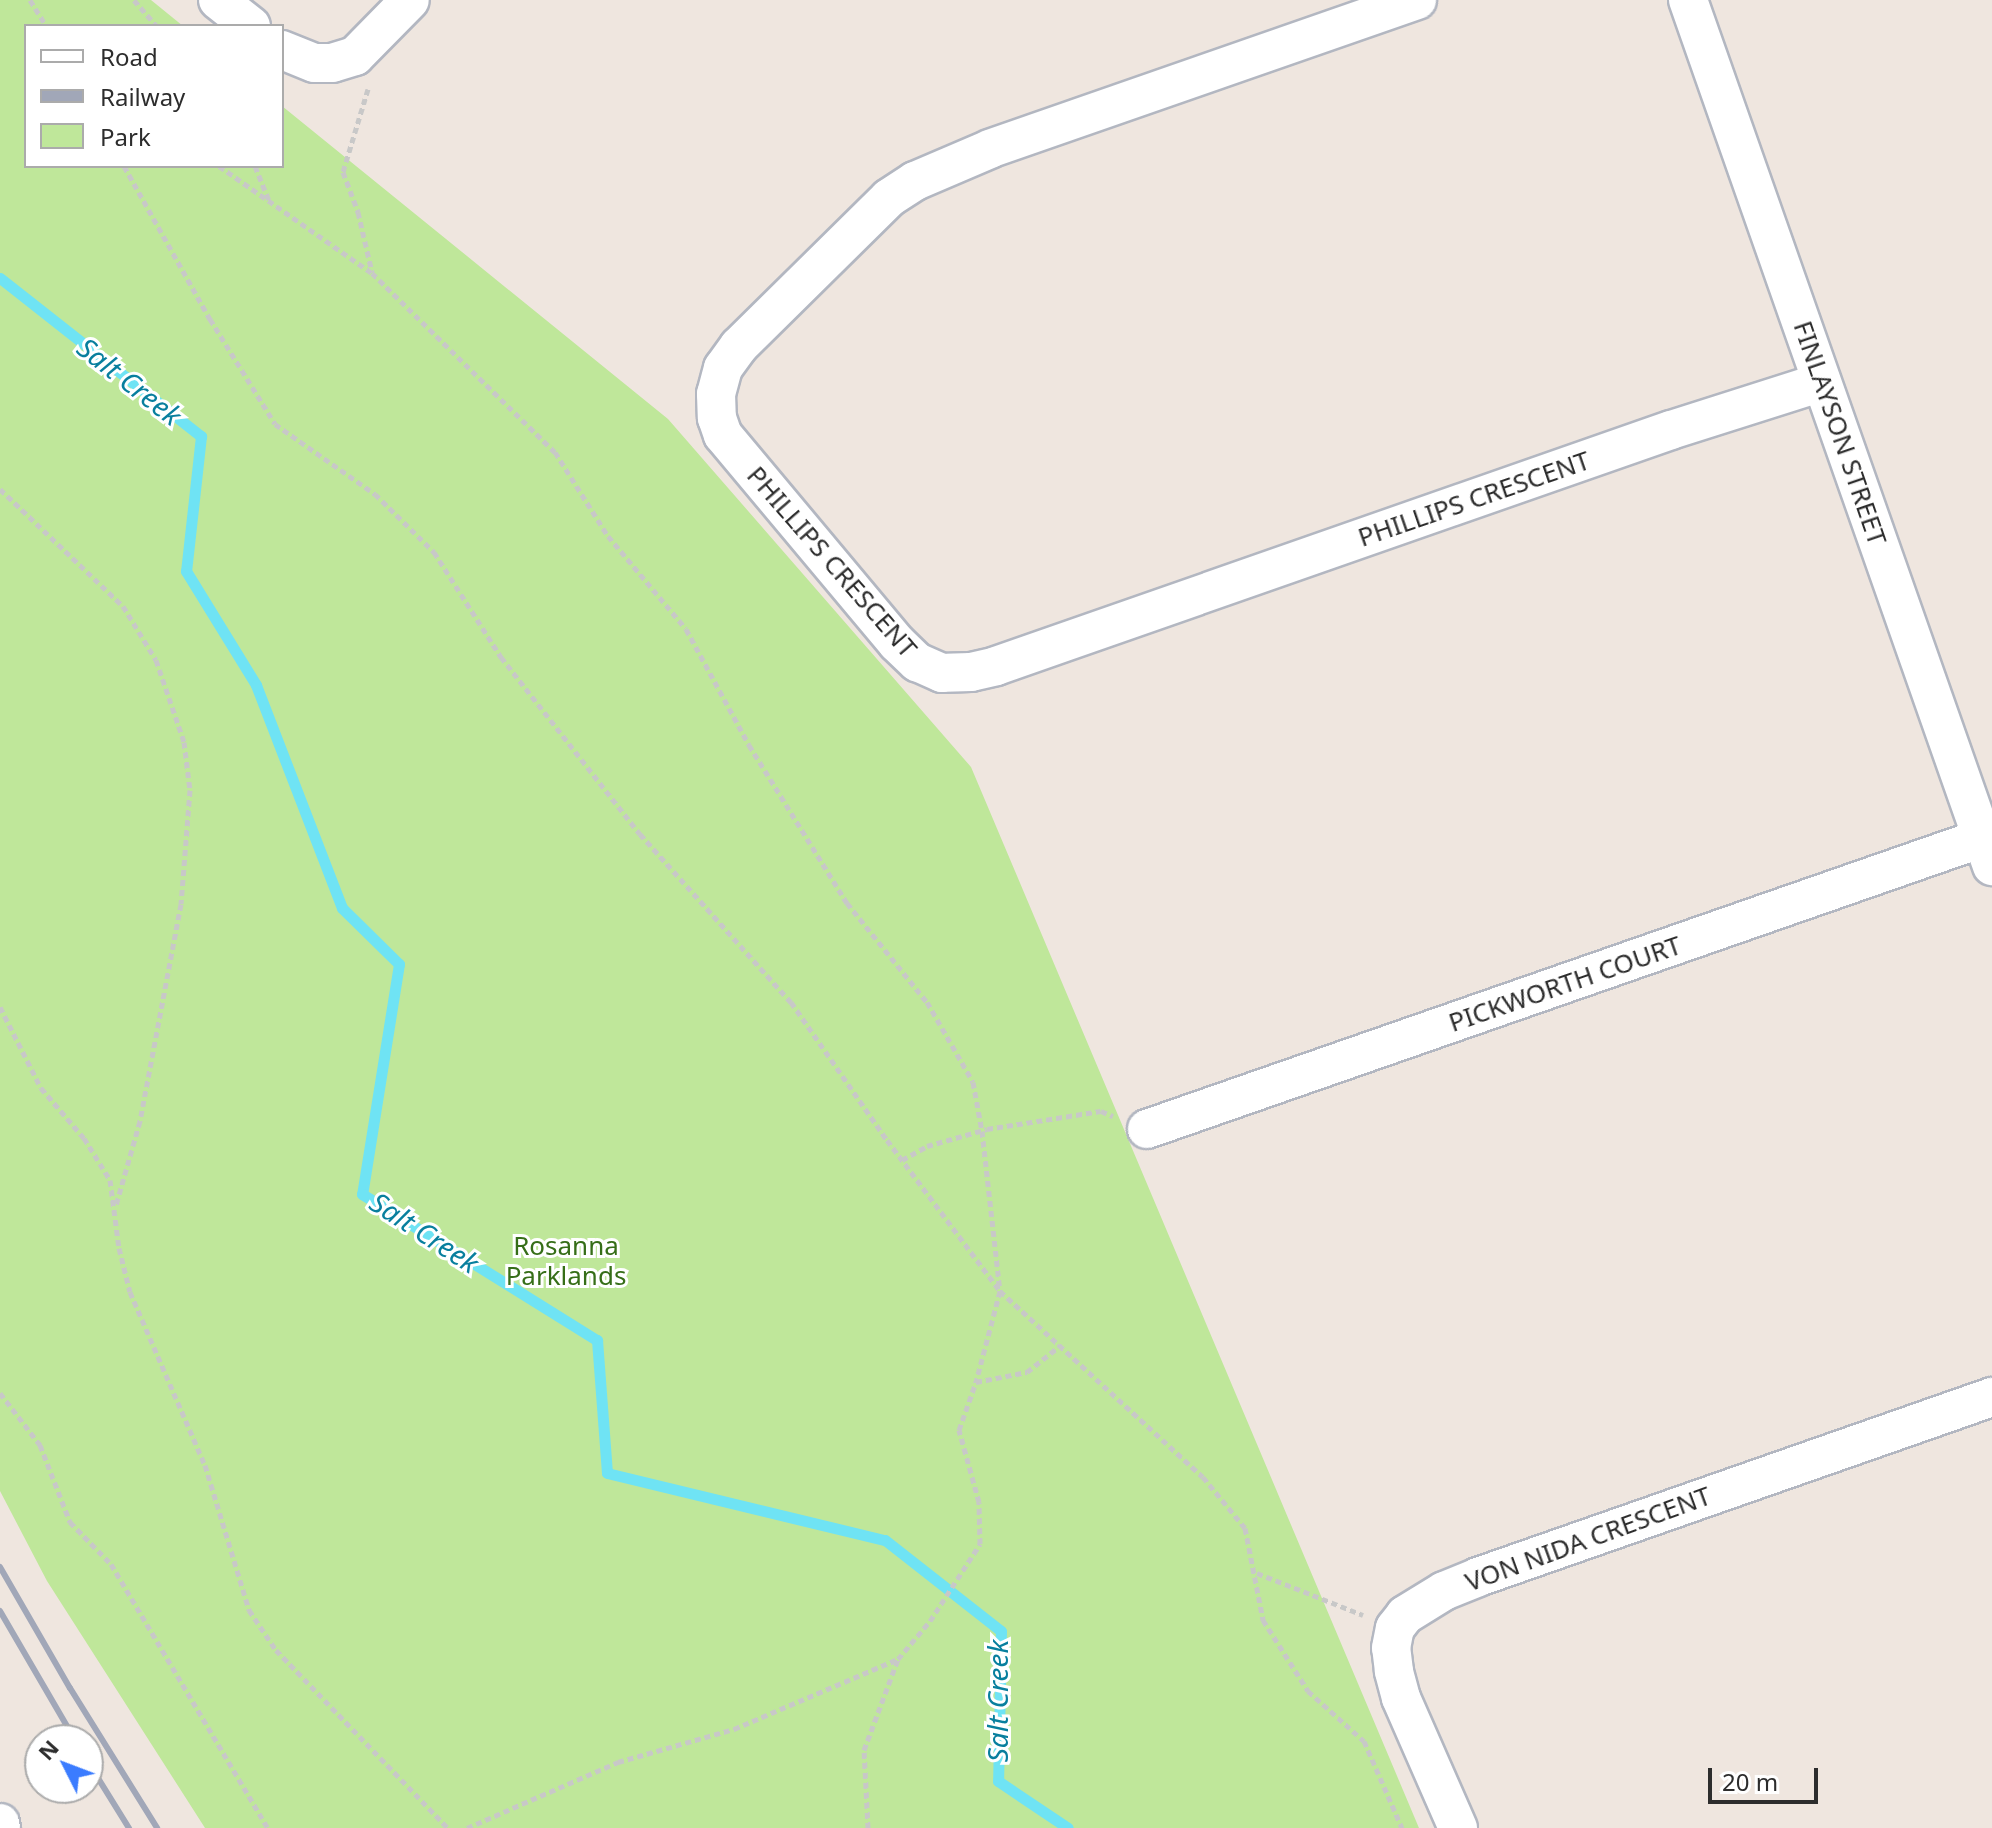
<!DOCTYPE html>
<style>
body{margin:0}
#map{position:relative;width:1992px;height:1828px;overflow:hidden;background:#efe6df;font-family:"Noto Sans",sans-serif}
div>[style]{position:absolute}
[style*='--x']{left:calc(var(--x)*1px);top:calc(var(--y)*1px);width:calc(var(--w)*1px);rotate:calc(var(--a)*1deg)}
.green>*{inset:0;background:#bfe79a}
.stream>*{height:11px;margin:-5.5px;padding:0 5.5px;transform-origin:5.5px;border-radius:5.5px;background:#6fe3f4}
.path>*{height:5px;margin-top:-2.5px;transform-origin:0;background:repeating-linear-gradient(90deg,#c8c8c8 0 6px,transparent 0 10px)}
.roads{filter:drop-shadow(2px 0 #b3b7c1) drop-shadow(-2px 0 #b3b7c1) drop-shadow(0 2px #b3b7c1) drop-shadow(0 -2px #b3b7c1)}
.street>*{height:38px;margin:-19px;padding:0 19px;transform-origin:19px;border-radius:19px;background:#fff}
.rail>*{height:6px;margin:-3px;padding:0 3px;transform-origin:3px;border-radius:3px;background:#a1a7b8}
span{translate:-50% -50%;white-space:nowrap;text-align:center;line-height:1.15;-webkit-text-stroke:6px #fff;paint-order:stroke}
.street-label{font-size:26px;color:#2d2d2d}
.park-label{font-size:26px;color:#366e18}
.water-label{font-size:28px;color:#087f9e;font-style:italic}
.legend{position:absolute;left:24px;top:24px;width:260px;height:144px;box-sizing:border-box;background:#fff;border:2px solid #ababab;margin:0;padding:10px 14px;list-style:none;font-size:24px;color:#2d2d2d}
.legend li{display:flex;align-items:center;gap:16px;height:40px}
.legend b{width:40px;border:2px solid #ababab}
.north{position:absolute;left:24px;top:1724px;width:80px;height:80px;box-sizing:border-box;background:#fff;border:2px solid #ababab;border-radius:50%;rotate:312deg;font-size:22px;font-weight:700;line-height:32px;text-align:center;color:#2d2d2d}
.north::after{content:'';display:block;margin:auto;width:28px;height:36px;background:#3b7cff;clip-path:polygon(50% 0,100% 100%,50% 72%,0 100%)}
.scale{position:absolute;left:1708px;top:1768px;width:110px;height:36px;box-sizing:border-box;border:4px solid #2d2d2d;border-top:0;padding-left:10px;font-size:24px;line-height:28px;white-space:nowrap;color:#2d2d2d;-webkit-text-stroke:6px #fff;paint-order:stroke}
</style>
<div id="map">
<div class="green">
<div style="clip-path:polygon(0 0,151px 0,183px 26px,26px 26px,26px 166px,282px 166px,282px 106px,668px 419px,971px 767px,1419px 1828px,205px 1828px,47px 1581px,0 1491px)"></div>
</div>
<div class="stream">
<div style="--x:0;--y:278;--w:256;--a:38.2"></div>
<div style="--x:201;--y:436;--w:136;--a:96.3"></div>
<div style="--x:186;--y:571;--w:134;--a:58.4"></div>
<div style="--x:256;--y:685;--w:239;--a:68.9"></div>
<div style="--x:342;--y:908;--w:80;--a:44.5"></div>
<div style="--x:399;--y:964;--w:233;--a:99.1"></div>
<div style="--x:362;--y:1194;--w:277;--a:31.9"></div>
<div style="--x:597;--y:1340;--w:133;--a:85.7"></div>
<div style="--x:607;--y:1473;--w:286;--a:13.6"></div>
<div style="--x:885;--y:1540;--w:147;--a:38.1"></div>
<div style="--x:1001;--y:1631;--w:150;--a:91.1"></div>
<div style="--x:998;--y:1781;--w:84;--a:33.9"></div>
</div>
<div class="path">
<div style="--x:30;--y:0;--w:31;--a:58"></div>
<div style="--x:134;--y:0;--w:35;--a:49"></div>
<div style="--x:368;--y:89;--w:87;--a:106.8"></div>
<div style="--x:343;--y:172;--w:43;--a:69.4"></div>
<div style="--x:358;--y:212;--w:62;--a:76.9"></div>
<div style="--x:124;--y:166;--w:176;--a:60.7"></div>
<div style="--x:210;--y:319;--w:123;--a:58.2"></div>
<div style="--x:275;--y:424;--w:122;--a:35"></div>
<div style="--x:375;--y:494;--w:83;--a:44.5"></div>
<div style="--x:434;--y:552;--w:125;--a:57.5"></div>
<div style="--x:501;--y:657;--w:225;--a:51.9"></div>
<div style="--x:640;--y:834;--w:226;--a:48.1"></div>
<div style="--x:791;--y:1002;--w:168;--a:55.2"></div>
<div style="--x:887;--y:1140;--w:189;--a:53.2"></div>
<div style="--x:1000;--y:1291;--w:275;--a:42.5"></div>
<div style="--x:1203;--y:1477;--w:66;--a:50.5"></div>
<div style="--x:1245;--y:1528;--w:94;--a:78.9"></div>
<div style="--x:1263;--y:1620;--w:84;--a:57.6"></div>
<div style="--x:1308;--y:1691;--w:75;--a:41.8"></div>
<div style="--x:1364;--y:1741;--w:95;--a:66.4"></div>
<div style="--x:219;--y:166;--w:187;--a:35"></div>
<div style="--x:372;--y:273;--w:256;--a:44.4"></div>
<div style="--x:555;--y:452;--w:99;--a:57.8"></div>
<div style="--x:608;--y:536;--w:121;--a:50"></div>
<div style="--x:686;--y:629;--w:132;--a:61.5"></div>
<div style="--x:749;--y:745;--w:186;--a:58.2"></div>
<div style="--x:847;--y:903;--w:127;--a:51.1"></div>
<div style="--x:927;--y:1002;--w:92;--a:60.1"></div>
<div style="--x:973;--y:1082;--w:50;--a:79.6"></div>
<div style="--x:982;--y:1131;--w:161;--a:83.6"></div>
<div style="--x:1000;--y:1291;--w:94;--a:104.8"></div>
<div style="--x:255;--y:166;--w:37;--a:68"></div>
<div style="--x:0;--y:489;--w:170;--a:43.6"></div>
<div style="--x:123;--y:606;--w:63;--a:58.6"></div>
<div style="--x:156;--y:660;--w:87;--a:71.1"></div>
<div style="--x:184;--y:742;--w:48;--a:82.9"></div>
<div style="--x:190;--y:790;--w:114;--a:94.5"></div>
<div style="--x:181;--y:904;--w:221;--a:100.7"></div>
<div style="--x:140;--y:1121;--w:87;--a:105.9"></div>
<div style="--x:0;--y:1007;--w:91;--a:63.2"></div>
<div style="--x:41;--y:1088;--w:66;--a:49.3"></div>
<div style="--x:84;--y:1138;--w:49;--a:58.2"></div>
<div style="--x:110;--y:1180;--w:69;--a:82.5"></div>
<div style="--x:119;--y:1248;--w:45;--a:76"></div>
<div style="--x:130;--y:1292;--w:189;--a:66.6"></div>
<div style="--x:205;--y:1465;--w:152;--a:73.1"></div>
<div style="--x:249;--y:1610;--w:48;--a:56"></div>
<div style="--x:276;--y:1650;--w:248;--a:46"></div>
<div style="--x:902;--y:1160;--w:29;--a:-29"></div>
<div style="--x:927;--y:1146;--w:62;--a:-15.8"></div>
<div style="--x:987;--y:1129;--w:115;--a:-9"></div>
<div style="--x:1101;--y:1111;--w:13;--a:23"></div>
<div style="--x:0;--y:1393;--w:66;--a:52.4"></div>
<div style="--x:40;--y:1445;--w:83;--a:68.7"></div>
<div style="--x:70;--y:1522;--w:59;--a:45.7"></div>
<div style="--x:111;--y:1564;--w:307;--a:59.3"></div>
<div style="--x:1257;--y:1573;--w:114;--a:21.6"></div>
<div style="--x:467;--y:1828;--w:165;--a:-23.6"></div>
<div style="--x:618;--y:1762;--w:121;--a:-15.9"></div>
<div style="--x:734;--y:1729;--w:178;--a:-23.1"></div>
<div style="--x:898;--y:1659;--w:50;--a:-49.9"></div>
<div style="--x:930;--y:1621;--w:92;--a:-57"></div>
<div style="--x:980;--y:1544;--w:42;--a:-91.4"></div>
<div style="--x:979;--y:1502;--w:75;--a:-105.5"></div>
<div style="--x:959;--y:1430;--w:51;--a:-70.5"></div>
<div style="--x:976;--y:1382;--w:52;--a:-11.1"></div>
<div style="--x:1027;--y:1372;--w:43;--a:-38.5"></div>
<div style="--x:868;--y:1828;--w:78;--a:-92.9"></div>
<div style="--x:864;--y:1750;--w:97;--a:-69.5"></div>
</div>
<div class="roads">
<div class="street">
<div style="--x:218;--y:0;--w:42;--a:38.2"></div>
<div style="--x:1417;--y:0;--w:452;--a:160.8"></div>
<div style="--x:990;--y:149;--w:82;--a:156.9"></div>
<div style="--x:915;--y:181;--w:31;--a:147"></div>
<div style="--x:889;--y:198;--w:211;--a:135.4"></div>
<div style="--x:739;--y:346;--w:27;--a:126"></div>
<div style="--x:723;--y:368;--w:27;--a:105"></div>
<div style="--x:716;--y:394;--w:24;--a:88"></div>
<div style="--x:717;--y:418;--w:18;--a:71"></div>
<div style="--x:723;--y:435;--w:271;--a:50.1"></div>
<div style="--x:897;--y:643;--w:28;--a:44"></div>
<div style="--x:917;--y:662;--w:27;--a:24"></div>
<div style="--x:942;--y:673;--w:29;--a:-2"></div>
<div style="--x:971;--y:672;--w:26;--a:-13"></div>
<div style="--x:996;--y:666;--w:715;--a:-19.27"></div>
<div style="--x:1671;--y:430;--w:158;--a:-17.6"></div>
<div style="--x:1688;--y:0;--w:918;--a:70.66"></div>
<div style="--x:282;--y:50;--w:35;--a:22"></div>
<div style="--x:315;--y:63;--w:17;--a:0"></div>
<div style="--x:332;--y:63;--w:24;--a:-17"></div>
<div style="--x:355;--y:56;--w:78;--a:-45.5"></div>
<div style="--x:1147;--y:1129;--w:884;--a:-19.21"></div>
<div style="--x:0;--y:1823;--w:5;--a:79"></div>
<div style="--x:1458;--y:1828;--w:142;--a:-113.7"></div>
<div style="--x:1401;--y:1698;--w:28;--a:-105"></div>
<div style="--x:1394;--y:1671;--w:23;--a:-97"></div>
<div style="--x:1391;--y:1648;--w:20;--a:-79"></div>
<div style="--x:1395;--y:1628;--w:16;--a:-52"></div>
<div style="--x:1405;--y:1615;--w:46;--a:-31.6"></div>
<div style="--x:1444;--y:1591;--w:37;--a:-22"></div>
<div style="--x:1478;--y:1577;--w:545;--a:-19.3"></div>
</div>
</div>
<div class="rail">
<div style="--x:0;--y:1567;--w:140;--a:60"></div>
<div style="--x:70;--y:1688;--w:165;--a:58.1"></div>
<div style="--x:0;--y:1611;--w:149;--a:59.8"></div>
<div style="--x:88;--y:1762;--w:78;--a:58.2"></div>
</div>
<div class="street-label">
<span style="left:1840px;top:433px;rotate:71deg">FINLAYSON STREET</span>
<span style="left:1474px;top:499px;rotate:-19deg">PHILLIPS CRESCENT</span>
<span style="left:832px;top:562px;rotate:49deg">PHILLIPS CRESCENT</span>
<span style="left:1565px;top:984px;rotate:-19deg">PICKWORTH COURT</span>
<span style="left:1588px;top:1539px;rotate:-20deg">VON NIDA CRESCENT</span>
</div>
<div class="park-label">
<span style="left:566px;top:1261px">Rosanna<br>Parklands</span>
</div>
<div class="water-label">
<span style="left:130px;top:381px;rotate:38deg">Salt Creek</span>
<span style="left:425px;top:1232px;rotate:33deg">Salt Creek</span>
<span style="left:997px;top:1701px;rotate:-90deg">Salt Creek</span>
</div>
<ul class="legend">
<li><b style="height:10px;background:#fff"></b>Road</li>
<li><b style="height:10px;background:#a1a7b8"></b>Railway</li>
<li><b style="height:22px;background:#bfe79a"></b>Park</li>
</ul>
<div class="north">N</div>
<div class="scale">20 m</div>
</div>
